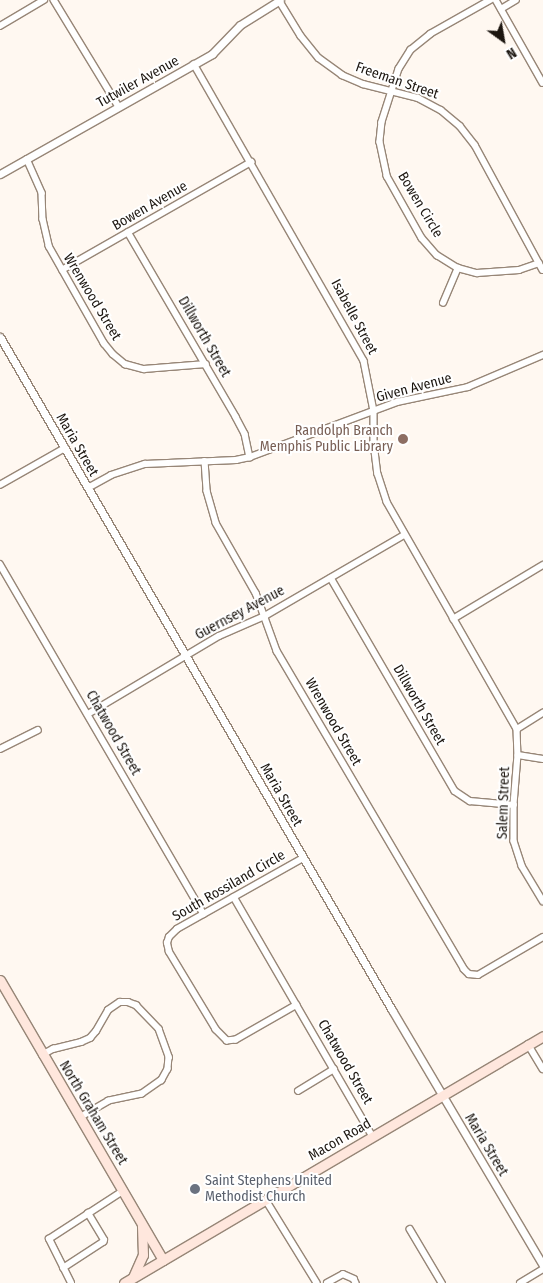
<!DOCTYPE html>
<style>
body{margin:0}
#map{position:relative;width:543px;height:1283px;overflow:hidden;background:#fff8f1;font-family:"Fira Sans Condensed",sans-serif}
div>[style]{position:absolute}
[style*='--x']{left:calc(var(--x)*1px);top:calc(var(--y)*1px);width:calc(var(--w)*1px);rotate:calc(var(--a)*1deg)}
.roads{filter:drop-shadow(1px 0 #978677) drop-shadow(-1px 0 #978677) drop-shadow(0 1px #978677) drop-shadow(0 -1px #978677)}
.minor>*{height:5.5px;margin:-2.75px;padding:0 2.75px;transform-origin:2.75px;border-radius:2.75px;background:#fff}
.tertiary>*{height:7px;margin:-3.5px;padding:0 3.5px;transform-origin:3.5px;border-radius:3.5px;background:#fff}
.secondary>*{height:9px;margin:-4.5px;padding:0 4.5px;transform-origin:4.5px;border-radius:4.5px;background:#ffe7dd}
.dots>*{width:14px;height:14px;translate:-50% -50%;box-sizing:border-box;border:2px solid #fff;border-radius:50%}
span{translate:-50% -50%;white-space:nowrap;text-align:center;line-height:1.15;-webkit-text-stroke:4px #fff;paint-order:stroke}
.street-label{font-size:14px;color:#1c1610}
.education-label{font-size:14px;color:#785e54}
.right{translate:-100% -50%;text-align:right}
.worship-label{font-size:14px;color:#5b616d}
.left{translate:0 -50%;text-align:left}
.north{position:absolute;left:478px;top:15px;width:50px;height:50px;-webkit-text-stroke:4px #fff;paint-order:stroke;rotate:148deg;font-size:14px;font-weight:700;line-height:20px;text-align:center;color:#1c1610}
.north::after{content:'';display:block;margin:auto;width:18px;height:22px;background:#1c1610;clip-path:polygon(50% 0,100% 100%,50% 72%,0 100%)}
</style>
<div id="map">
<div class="roads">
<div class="minor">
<div style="--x:54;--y:0;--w:125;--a:58.7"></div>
<div style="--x:279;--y:0;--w:42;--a:58.6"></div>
<div style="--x:301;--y:36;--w:28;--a:51"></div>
<div style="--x:319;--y:58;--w:29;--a:36"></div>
<div style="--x:342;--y:75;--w:23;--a:23"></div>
<div style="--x:363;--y:84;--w:57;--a:14.3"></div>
<div style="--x:418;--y:98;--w:26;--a:28"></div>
<div style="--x:441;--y:110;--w:25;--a:40"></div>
<div style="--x:460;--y:126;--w:24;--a:52"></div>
<div style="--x:475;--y:145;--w:142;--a:61.5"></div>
<div style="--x:491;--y:0;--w:69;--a:150.5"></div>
<div style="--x:431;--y:34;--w:26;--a:141"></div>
<div style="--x:411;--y:50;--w:22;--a:122"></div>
<div style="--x:399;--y:69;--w:56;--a:107.8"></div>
<div style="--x:382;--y:122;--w:20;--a:96"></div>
<div style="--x:380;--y:142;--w:35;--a:78"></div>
<div style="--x:387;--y:176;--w:71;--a:60.6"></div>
<div style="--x:422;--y:238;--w:23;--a:49"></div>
<div style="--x:437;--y:255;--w:25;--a:32"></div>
<div style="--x:458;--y:268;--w:20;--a:15"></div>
<div style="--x:477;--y:273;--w:42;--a:-4.1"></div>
<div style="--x:519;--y:270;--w:21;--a:-19"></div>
<div style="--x:496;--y:0;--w:95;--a:60.5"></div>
<div style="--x:501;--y:9;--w:17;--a:-31"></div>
<div style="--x:0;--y:26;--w:51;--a:-30.6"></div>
<div style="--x:194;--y:64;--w:342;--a:60.2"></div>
<div style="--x:364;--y:361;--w:51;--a:78.7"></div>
<div style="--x:374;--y:411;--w:32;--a:90"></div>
<div style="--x:374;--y:443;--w:31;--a:83"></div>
<div style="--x:378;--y:474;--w:29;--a:72"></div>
<div style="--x:387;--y:502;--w:262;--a:60.2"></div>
<div style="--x:517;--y:729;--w:26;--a:88"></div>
<div style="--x:518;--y:755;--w:50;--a:94.6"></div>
<div style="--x:514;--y:805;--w:36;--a:90"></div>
<div style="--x:514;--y:841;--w:26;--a:72"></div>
<div style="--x:522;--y:866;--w:41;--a:59"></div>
<div style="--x:27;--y:159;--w:37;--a:66"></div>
<div style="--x:42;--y:193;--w:26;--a:88"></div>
<div style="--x:43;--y:219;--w:28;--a:77"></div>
<div style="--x:49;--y:246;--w:112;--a:60.4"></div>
<div style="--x:104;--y:343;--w:14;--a:51"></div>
<div style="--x:113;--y:354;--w:16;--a:40"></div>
<div style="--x:125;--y:364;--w:20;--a:15"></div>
<div style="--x:144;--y:369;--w:62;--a:-4.6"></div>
<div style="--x:128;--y:232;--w:214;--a:59.7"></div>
<div style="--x:236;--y:417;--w:19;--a:62"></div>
<div style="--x:245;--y:434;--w:24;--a:78"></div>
<div style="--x:62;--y:270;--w:218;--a:-29.7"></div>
<div style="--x:443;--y:303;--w:38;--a:-67"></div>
<div style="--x:205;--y:461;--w:30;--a:86"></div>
<div style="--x:207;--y:491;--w:33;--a:74"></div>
<div style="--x:216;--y:523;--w:81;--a:60.3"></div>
<div style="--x:256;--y:593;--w:62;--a:70.1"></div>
<div style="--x:277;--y:651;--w:369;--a:59.5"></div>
<div style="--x:464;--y:969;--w:7;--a:45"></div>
<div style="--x:469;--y:974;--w:9;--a:6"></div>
<div style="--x:478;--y:975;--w:75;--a:-30.3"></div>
<div style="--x:0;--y:485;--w:75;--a:-29.6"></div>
<div style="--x:88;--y:488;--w:26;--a:-29"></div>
<div style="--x:111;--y:475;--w:36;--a:-18"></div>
<div style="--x:145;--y:464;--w:91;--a:-2.5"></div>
<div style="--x:236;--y:460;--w:14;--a:-12"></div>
<div style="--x:250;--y:457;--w:157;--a:-20.5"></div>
<div style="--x:397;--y:402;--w:73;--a:-11.9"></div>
<div style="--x:468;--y:387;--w:82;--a:-23.1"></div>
<div style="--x:0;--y:564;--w:405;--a:59.8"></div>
<div style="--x:331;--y:578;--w:246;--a:59.8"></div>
<div style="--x:455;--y:791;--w:18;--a:34"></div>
<div style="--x:470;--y:801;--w:44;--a:5.2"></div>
<div style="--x:453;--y:619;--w:105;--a:-31"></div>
<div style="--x:88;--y:714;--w:152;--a:-30.8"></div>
<div style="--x:219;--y:636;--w:50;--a:-23.5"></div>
<div style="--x:265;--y:616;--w:161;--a:-30.2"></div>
<div style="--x:517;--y:729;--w:31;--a:-32"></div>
<div style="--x:0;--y:749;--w:42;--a:-26.6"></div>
<div style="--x:518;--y:755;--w:25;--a:9"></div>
<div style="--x:234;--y:897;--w:277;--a:59.9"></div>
<div style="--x:297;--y:1005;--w:70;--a:150.2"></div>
<div style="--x:236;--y:1040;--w:9;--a:174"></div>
<div style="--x:227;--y:1041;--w:16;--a:-135"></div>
<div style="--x:216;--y:1030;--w:91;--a:-121.1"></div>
<div style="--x:169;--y:952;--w:9;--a:-103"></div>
<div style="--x:167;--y:943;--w:6;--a:-72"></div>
<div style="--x:169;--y:937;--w:11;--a:-45"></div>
<div style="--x:177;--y:929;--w:145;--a:-29.4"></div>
<div style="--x:528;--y:1044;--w:29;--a:59"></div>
<div style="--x:42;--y:1055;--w:13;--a:-29"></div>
<div style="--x:53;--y:1049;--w:29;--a:-14"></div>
<div style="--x:81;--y:1042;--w:10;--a:-24"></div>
<div style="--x:90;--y:1038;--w:9;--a:-49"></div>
<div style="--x:96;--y:1031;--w:24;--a:-60"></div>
<div style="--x:108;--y:1010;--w:14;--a:-34"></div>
<div style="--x:120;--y:1002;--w:8;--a:0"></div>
<div style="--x:128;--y:1002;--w:9;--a:21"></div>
<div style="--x:136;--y:1005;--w:33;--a:46"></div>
<div style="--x:159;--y:1029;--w:30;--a:70"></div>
<div style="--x:169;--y:1057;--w:12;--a:95"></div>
<div style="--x:168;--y:1069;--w:13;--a:119"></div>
<div style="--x:162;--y:1080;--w:24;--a:145"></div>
<div style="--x:142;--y:1094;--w:34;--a:168"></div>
<div style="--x:109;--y:1101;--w:34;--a:150"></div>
<div style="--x:298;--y:1091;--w:42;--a:-31.4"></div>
<div style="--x:266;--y:1200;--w:97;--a:58.4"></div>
<div style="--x:410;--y:1229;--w:63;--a:59.3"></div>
<div style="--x:63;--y:1268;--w:48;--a:-33"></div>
<div style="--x:103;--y:1242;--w:2;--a:-63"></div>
<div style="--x:104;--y:1240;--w:31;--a:-121"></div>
<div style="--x:71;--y:1283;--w:49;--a:-116.6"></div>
<div style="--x:49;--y:1239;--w:88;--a:-33"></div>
<div style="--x:327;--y:1283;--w:18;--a:-29"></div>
<div style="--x:343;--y:1274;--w:12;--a:24"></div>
<div style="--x:354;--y:1279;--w:4;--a:63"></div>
<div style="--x:520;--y:1283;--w:27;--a:-31"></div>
</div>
<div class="tertiary">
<div style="--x:0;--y:174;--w:244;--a:-29.5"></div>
<div style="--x:212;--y:54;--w:40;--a:-46"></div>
<div style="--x:240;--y:25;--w:47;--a:-32"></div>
<div style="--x:0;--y:337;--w:779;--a:59.78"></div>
<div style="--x:392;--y:1010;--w:296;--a:59.4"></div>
</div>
<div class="secondary">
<div style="--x:0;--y:980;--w:324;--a:59.8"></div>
<div style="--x:133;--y:1277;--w:24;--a:-66"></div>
<div style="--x:143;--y:1255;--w:30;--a:-92"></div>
<div style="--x:124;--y:1283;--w:486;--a:-30.5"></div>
</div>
</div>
<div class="dots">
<div style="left:403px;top:439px;background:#8d6e63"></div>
<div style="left:195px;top:1189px;background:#6b7280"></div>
</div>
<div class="street-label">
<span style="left:397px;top:81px;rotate:19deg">Freeman Street</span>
<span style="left:138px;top:82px;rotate:-29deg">Tutwiler Avenue</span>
<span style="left:420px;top:205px;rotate:59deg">Bowen Circle</span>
<span style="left:150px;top:206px;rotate:-30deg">Bowen Avenue</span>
<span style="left:92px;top:297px;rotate:59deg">Wrenwood Street</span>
<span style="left:354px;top:317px;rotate:62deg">Isabelle Street</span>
<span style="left:204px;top:337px;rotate:60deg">Dillworth Street</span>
<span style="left:414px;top:388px;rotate:-15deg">Given Avenue</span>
<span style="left:77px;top:445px;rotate:60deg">Maria Street</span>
<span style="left:240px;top:613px;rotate:-28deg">Guernsey Avenue</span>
<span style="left:419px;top:705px;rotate:60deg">Dillworth Street</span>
<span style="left:333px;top:722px;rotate:60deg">Wrenwood Street</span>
<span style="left:113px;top:733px;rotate:60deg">Chatwood Street</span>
<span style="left:281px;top:795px;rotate:60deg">Maria Street</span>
<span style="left:504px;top:803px;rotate:-88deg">Salem Street</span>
<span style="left:229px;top:886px;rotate:-30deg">South Rossiland Circle</span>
<span style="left:345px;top:1062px;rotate:60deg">Chatwood Street</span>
<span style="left:93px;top:1113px;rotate:59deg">North Graham Street</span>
<span style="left:340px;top:1140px;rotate:-30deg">Macon Road</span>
<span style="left:486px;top:1145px;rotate:59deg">Maria Street</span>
</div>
<div class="education-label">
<span class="right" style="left:393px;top:439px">Randolph Branch<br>Memphis Public Library</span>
</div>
<div class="worship-label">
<span class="left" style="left:205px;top:1189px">Saint Stephens United<br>Methodist Church</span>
</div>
<div class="north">N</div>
</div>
